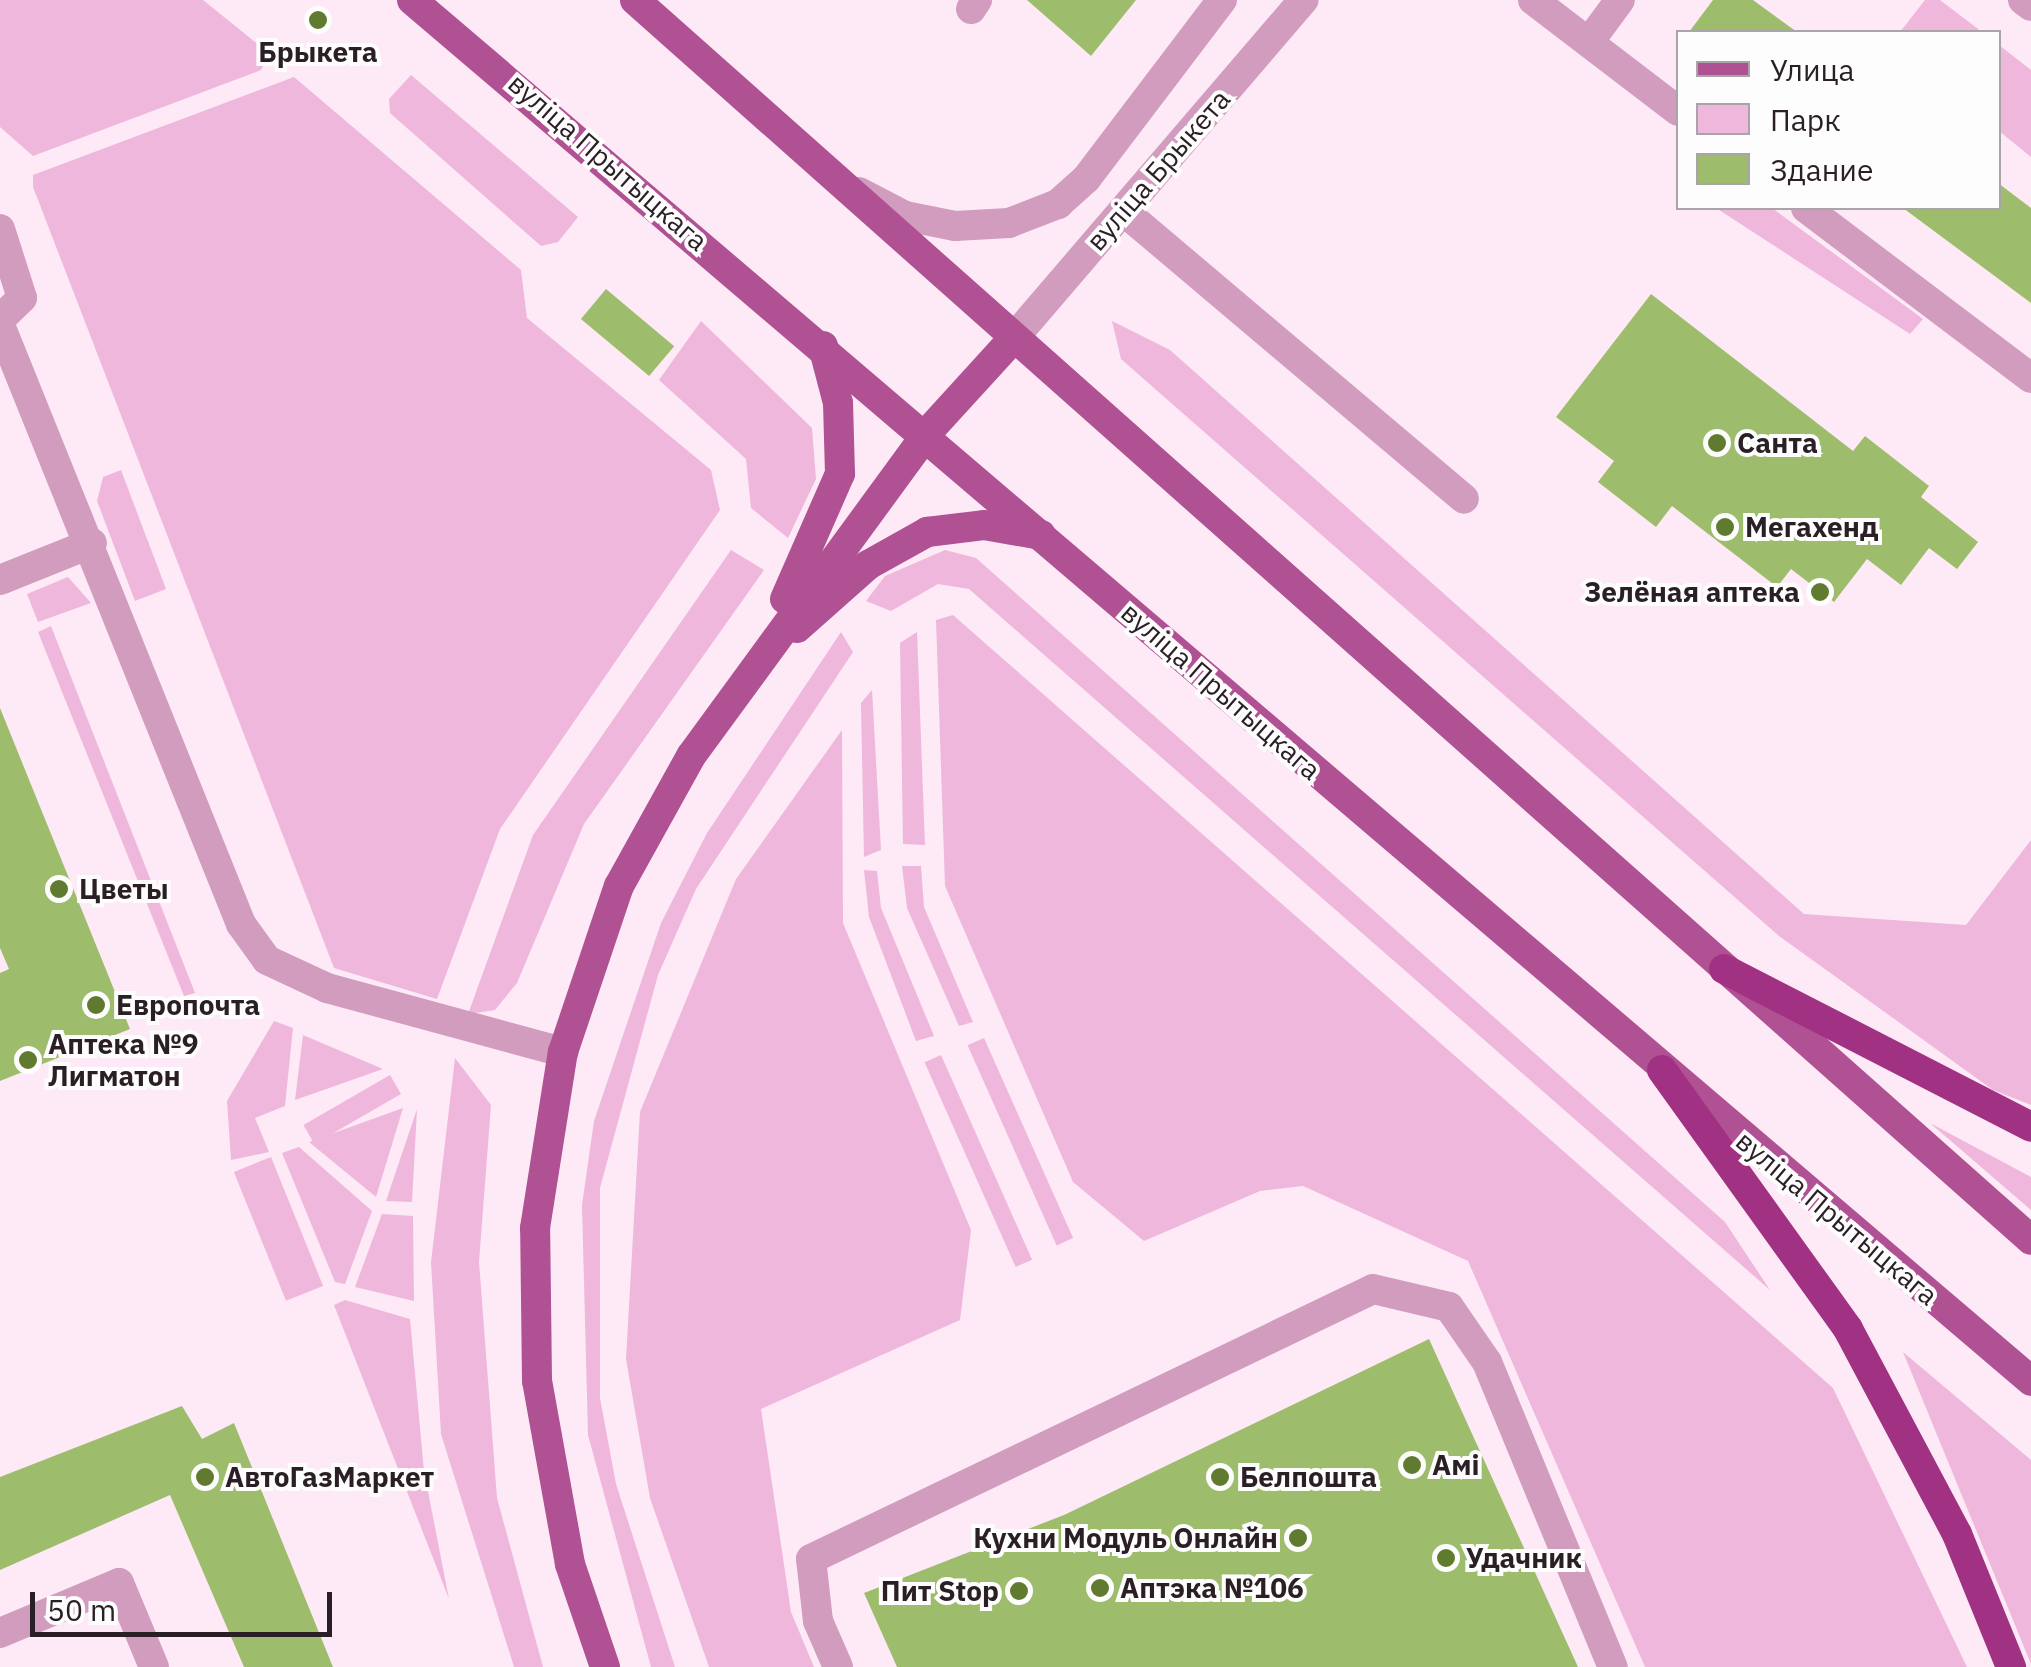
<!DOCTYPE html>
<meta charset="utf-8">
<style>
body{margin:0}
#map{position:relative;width:2031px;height:1667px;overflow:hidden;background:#fdeaf6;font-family:"IBM Plex Sans",sans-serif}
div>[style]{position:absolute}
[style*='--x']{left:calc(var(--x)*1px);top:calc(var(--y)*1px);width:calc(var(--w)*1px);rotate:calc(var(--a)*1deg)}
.green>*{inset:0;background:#efb7db;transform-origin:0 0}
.building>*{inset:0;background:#9ebd6c;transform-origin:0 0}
.minor>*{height:30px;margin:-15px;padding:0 15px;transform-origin:15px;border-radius:15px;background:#d19cbe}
.major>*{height:30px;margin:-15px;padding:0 15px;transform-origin:15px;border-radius:15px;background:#b05193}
.highway>*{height:30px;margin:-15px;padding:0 15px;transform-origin:15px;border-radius:15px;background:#a13183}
.dots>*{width:28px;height:28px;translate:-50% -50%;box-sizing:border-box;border:5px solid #fdfdfd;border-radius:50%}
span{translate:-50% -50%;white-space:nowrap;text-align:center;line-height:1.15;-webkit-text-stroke:8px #fdfdfd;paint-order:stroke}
.poi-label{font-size:28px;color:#2b1f26;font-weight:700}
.left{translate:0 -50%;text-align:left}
.right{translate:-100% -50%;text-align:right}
.street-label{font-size:28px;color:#2b1f26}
.legend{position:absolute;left:1676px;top:30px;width:325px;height:180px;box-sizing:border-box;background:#fdfdfd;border:2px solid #a9a4a7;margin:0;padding:12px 18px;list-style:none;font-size:30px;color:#2b1f26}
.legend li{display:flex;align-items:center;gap:20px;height:50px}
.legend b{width:50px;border:2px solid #a9a4a7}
.scale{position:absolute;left:30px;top:1592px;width:302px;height:45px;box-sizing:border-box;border:5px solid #2b1f26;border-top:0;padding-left:12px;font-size:30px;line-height:35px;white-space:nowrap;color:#2b1f26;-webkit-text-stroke:8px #fdfdfd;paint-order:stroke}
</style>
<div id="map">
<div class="green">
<div style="clip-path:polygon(0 0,203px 0,270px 54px,261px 70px,33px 156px,0 127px)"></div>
<div style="clip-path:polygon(1925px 0,1940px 0,1982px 32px,1900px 32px)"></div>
<div style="clip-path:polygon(1999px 45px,2031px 70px,2031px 157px,1999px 131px)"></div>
<div style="clip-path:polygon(411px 75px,578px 217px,558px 242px,541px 246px,390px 113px,389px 99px)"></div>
<div style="clip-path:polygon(294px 77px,521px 270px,527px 318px,711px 470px,720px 510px,500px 829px,437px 999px,334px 968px,33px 187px,33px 175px)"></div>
<div style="clip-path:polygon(1716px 208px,1772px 208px,1923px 319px,1910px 334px)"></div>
<div style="clip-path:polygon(701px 321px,812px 428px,816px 479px,788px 538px,751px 508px,746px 459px,659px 380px)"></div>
<div style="clip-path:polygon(1112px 321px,1170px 350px,1804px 914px,1966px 925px,2031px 840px,2031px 1105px,1993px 1090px,1779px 936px,1121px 359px)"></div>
<div style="clip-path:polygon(121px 470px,166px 589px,135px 601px,97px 501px,103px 477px)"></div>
<div style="clip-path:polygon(731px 550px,764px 570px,584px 824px,517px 983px,495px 1010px,468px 1014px,533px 835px)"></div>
<div style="clip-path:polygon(945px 550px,976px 558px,1725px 1222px,1770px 1290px,969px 589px,938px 584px,891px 611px,866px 601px,885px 576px)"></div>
<div style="clip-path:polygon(68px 577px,91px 603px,38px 622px,27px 594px)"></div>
<div style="clip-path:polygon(953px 615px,1833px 1388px,1967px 1667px,1645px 1667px,1468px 1261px,1303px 1186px,1260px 1191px,1144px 1241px,1073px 1182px,945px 886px,936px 620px)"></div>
<div style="clip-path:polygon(51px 626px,195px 993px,184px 996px,38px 632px)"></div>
<div style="clip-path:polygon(841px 632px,853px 652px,696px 889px,658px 975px,600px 1188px,600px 1398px,616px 1484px,675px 1667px,651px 1667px,588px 1435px,582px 1205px,594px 1121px,661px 923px,707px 833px)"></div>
<div style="clip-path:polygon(917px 632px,925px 845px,903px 844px,900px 643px)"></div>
<div style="clip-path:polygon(872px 690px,881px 850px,864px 857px,861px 703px)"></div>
<div style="clip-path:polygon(842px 730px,843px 923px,971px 1230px,960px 1320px,761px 1409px,791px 1612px,814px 1667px,709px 1667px,650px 1498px,626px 1359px,640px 1112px,736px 879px)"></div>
<div style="clip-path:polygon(902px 866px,921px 866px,924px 907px,973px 1022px,959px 1026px,907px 908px)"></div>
<div style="clip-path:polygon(864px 870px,877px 871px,881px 908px,934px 1036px,916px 1041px,869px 917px)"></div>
<div style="clip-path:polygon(274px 1021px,293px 1028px,285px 1106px,255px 1118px,269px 1152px,231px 1160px,227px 1101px)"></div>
<div style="clip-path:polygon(303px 1035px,383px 1069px,295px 1100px)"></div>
<div style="left:984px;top:1038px;width:219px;height:18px;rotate:66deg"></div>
<div style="left:941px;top:1055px;width:224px;height:18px;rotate:66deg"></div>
<div style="clip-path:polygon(455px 1058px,491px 1105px,479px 1262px,497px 1498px,543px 1667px,514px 1667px,441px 1434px,431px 1262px)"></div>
<div style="left:390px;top:1075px;width:22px;height:100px;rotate:60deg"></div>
<div style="clip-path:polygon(403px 1108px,376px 1197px,309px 1142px)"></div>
<div style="clip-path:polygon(417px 1109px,412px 1202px,386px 1201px)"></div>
<div style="clip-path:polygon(1930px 1123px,2031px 1177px,2031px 1210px)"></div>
<div style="clip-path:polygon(299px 1147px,372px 1211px,345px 1284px,335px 1282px,282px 1153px)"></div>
<div style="left:271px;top:1157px;width:139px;height:40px;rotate:68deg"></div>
<div style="clip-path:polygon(382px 1214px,413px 1216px,414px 1301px,355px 1287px)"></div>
<div style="clip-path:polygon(345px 1300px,410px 1319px,424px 1471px,449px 1599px,334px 1305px)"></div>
<div style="clip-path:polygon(1903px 1352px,2031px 1460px,2031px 1664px)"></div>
</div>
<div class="building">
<div style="clip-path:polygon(1027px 0,1136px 0,1091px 56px)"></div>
<div style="clip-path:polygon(1713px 0,1753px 0,1797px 32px,1689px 32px)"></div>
<div style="clip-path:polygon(1998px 183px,2031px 208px,2031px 303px,1903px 208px,1998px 208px)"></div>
<div style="left:606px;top:289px;width:89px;height:39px;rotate:40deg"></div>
<div style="clip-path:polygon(1651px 294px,1853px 451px,1865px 436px,1929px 486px,1921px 497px,1978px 542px,1957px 569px,1929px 548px,1901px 585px,1867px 559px,1834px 602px,1791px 569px,1777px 587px,1672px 506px,1656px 527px,1598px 482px,1614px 461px,1556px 417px)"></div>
<div style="clip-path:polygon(0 708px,130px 1029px,0 1081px,0 973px,9px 969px,0 948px)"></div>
<div style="clip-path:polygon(1429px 1339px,1578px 1667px,897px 1667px,864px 1593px,1064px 1515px)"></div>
<div style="clip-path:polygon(182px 1406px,202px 1439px,234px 1423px,333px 1667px,244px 1667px,170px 1495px,0 1570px,0 1477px)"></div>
</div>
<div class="minor">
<div style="--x:1533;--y:0;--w:183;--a:37.4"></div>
<div style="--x:2023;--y:0;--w:10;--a:37"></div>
<div style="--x:971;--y:9;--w:11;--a:-56"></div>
<div style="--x:1589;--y:42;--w:52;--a:-53.6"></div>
<div style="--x:859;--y:192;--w:52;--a:27.6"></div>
<div style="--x:905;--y:216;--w:51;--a:11.3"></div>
<div style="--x:955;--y:226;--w:54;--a:-3.2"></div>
<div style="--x:1009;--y:223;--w:53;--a:-21.2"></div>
<div style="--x:1058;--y:204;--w:38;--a:-42"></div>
<div style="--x:1086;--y:179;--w:225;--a:-52.8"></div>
<div style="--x:1806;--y:208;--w:282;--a:37.1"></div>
<div style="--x:1127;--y:214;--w:441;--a:40.2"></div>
<div style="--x:0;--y:229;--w:72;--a:72.3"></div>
<div style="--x:22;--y:298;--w:30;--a:136"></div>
<div style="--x:0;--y:325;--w:646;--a:68.08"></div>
<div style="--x:241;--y:924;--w:44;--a:54.2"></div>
<div style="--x:267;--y:960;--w:66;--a:25"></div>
<div style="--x:327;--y:988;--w:245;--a:15.2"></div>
<div style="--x:1012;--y:340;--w:448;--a:-49.4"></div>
<div style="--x:0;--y:580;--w:99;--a:-21.9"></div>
<div style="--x:0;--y:1633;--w:129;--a:-22.8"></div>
<div style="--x:119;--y:1583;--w:91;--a:67.4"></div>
<div style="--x:838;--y:1667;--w:50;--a:-113.5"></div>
<div style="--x:818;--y:1621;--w:62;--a:-96.4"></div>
<div style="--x:811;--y:1559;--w:623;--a:-25.66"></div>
<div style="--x:1373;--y:1289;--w:78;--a:13.3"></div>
<div style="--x:1449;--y:1307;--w:67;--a:55.4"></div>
<div style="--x:1487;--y:1362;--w:330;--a:67.6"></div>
</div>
<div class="major">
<div style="--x:412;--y:0;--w:2128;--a:40.46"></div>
<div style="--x:635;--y:0;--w:1867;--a:41.61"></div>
<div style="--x:785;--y:599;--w:137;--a:-66.3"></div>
<div style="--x:840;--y:474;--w:71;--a:-91.6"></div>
<div style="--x:838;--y:403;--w:59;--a:-104.7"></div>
<div style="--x:797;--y:628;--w:95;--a:-41.6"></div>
<div style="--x:868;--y:565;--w:68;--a:-29.2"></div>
<div style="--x:927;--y:532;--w:57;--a:-7"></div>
<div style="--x:984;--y:525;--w:58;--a:10"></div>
<div style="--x:605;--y:1667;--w:109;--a:-108.8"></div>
<div style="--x:570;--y:1564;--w:186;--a:-100.2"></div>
<div style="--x:537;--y:1381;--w:153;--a:-90.7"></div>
<div style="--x:535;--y:1228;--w:178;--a:-81"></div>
<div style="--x:563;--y:1052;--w:175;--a:-71.4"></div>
<div style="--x:619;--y:886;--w:149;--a:-61"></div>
<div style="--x:691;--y:756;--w:400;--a:-53.8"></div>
<div style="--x:927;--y:433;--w:126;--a:-47.6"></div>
</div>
<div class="highway">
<div style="--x:1724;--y:969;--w:345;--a:27.2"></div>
<div style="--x:1662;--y:1070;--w:319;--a:54.3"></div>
<div style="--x:1848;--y:1329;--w:232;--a:62"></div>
<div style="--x:1957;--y:1534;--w:144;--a:67.9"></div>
</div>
<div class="dots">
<div style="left:318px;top:20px;background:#607b2f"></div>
<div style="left:1717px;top:443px;background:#607b2f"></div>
<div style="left:1725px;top:527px;background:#607b2f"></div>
<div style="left:1820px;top:592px;background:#607b2f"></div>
<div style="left:59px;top:889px;background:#607b2f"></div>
<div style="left:96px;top:1005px;background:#607b2f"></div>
<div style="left:28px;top:1060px;background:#607b2f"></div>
<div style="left:1412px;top:1465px;background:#607b2f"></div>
<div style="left:205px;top:1477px;background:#607b2f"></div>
<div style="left:1220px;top:1477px;background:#607b2f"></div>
<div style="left:1298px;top:1538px;background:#607b2f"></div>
<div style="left:1446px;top:1558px;background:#607b2f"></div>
<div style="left:1100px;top:1588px;background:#607b2f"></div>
<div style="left:1019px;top:1591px;background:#607b2f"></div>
</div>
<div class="poi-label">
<span style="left:318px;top:52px">Брыкета</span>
<span class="left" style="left:1737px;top:443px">Санта</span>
<span class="left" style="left:1745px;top:527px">Мегахенд</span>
<span class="right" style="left:1800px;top:592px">Зелёная аптека</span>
<span class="left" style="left:79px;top:889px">Цветы</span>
<span class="left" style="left:116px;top:1005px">Европочта</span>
<span class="left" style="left:48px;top:1060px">Аптека №9<br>Лигматон</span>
<span class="left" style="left:1432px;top:1465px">Амі</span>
<span class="left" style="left:225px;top:1477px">АвтоГазМаркет</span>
<span class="left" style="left:1240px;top:1477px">Белпошта</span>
<span class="right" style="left:1278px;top:1538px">Кухни Модуль Онлайн</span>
<span class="left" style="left:1466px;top:1558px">Удачник</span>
<span class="left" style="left:1120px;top:1588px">Аптэка №106</span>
<span class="right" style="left:999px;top:1591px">Пит Stop</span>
</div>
<div class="street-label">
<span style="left:608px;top:162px;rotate:41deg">вуліца Прытыцкага</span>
<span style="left:1158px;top:170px;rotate:-49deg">вуліца Брыкета</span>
<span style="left:1221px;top:691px;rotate:41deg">вуліца Прытыцкага</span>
<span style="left:1837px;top:1218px;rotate:40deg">вуліца Прытыцкага</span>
</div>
<ul class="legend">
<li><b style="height:12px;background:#b05193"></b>Улица</li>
<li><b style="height:28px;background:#efb7db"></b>Парк</li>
<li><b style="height:28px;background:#9ebd6c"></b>Здание</li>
</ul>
<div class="scale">50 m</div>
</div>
